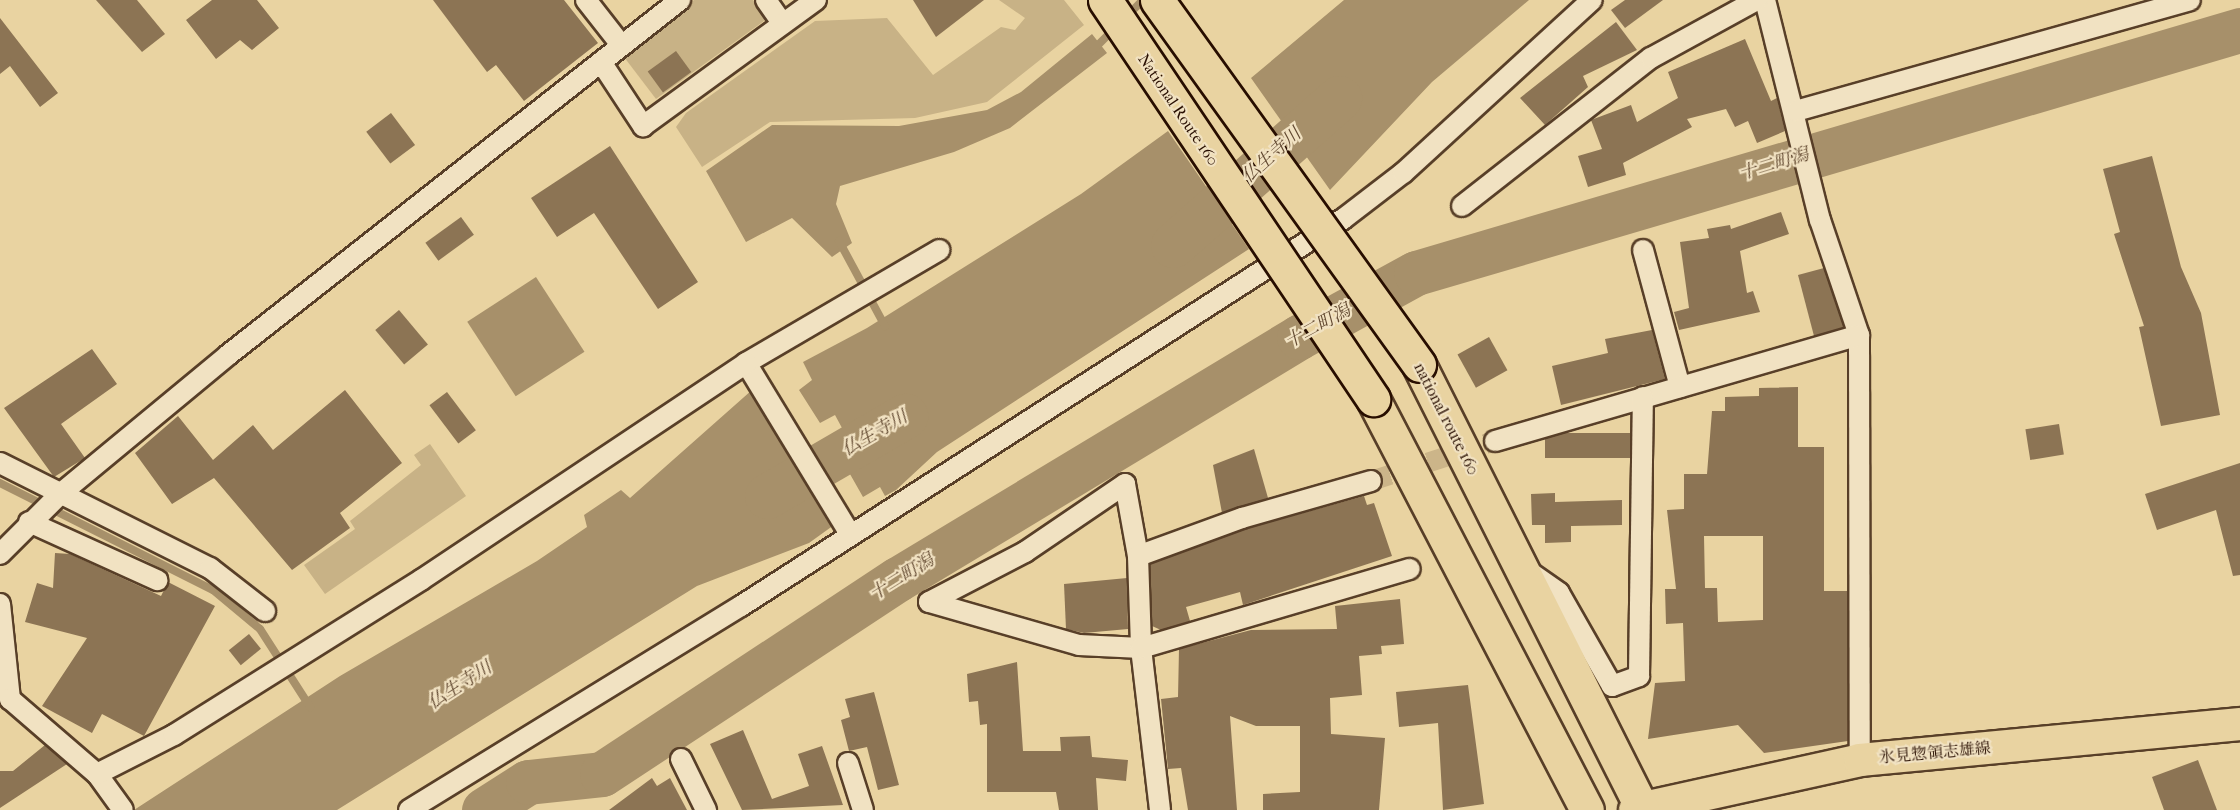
<!DOCTYPE html>
<meta charset="utf-8">
<style>
body{margin:0}
#map{position:relative;width:2240px;height:810px;overflow:hidden;background:#e9d3a1;font-family:"IM FELL French Canon","Noto Serif JP",serif}
div>[style]{position:absolute}
[style*='--x']{left:calc(var(--x)*1px);top:calc(var(--y)*1px);width:calc(var(--w)*1px);rotate:calc(var(--a)*1deg)}
.green>*{inset:0;background:#c8b286}
.water>*{inset:0;background:#a7906a;transform-origin:0 0}
.stream>*{height:8px;margin:-4px;padding:0 4px;transform-origin:4px;border-radius:4px;background:#a7906a}
.river>*{height:45px;margin:-22.5px;padding:0 22.5px;transform-origin:22.5px;border-radius:22.5px;background:#a7906a}
.building>*{inset:0;background:#8c7454;transform-origin:0 0}
.street-tunnel>*{height:20px;margin-top:-10px;transform-origin:0;background:repeating-linear-gradient(90deg,#ccb589 0 20px,transparent 0 30px)}
.roads{filter:drop-shadow(2px 0 #583f28) drop-shadow(-2px 0 #583f28) drop-shadow(0 2px #583f28) drop-shadow(0 -2px #583f28)}
.street>*{height:20px;margin:-10px;padding:0 10px;transform-origin:10px;border-radius:10px;background:#f1e2c2}
.primary>*{height:32px;margin:-16px;padding:0 16px;transform-origin:16px;border-radius:16px;background:#e9d3a1}
.highway>*{height:33px;margin:-16.5px;padding:0 16.5px;transform-origin:16.5px;border-radius:16.5px;background:#e9d3a1}
.bridges{filter:drop-shadow(2px 0 #280e00) drop-shadow(-2px 0 #280e00) drop-shadow(0 2px #280e00) drop-shadow(0 -2px #280e00)}
.highway-bridge>*{height:33px;margin:-16.5px;padding:0 16.5px;transform-origin:16.5px;border-radius:16.5px;background:#e9d3a1}
span{translate:-50% -50%;white-space:nowrap;text-align:center;line-height:1.15;-webkit-text-stroke:4.5px #f1e2c2;paint-order:stroke}
.street-label{font-size:16px;color:#280e00}
.water-label{font-size:18px;color:#614830;font-style:italic}
</style>
<div id="map">
<div class="green">
<div style="clip-path:polygon(694px 0,753px 0,768px 18px,656px 99px,624px 57px)"></div>
<div style="clip-path:polygon(999px 0,1064px 0,1084px 25px,987px 102px,915px 118px,770px 122px,702px 167px,676px 127px,686px 113px,815px 21px,887px 18px,933px 75px,1001px 27px,1015px 30px,1025px 18px)"></div>
<div style="clip-path:polygon(430px 444px,466px 496px,325px 594px,304px 565px,355px 529px,350px 521px,421px 465px,414px 455px)"></div>
</div>
<div class="water">
<div style="clip-path:polygon(1344px 0,1529px 0,1432px 82px,1330px 190px,1251px 78px)"></div>
<div style="clip-path:polygon(1092px 34px,1107px 53px,1010px 128px,954px 152px,840px 186px,836px 204px,852px 243px,832px 257px,792px 218px,746px 242px,706px 171px,772px 125px,899px 126px,987px 110px,1021px 92px)"></div>
<div style="clip-path:polygon(1168px 131px,1249px 249px,937px 452px,896px 490px,885px 496px,880px 487px,863px 497px,842px 460px,855px 452px,835px 415px,820px 423px,799px 390px,812px 380px,803px 362px,867px 328px,1081px 194px)"></div>
<div style="left:536px;top:277px;width:89px;height:82px;rotate:57deg"></div>
<div style="clip-path:polygon(752px 390px,834px 525px,809px 543px,697px 586px,337px 810px,134px 810px,340px 676px,537px 561px,587px 527px,584px 515px,621px 490px,630px 498px)"></div>
</div>
<div class="stream">
<div style="--x:1125;--y:18;--w:25;--a:-45"></div>
<div style="--x:1093;--y:50;--w:30;--a:-45"></div>
<div style="--x:839;--y:241;--w:97;--a:61.6"></div>
<div style="--x:0;--y:483;--w:238;--a:26.7"></div>
<div style="--x:213;--y:590;--w:61;--a:39.7"></div>
<div style="--x:260;--y:629;--w:93;--a:57.3"></div>
</div>
<div class="river">
<div style="--x:1173;--y:245;--w:222;--a:-41.5"></div>
<div style="--x:767;--y:496;--w:160;--a:-30.1"></div>
<div style="--x:484;--y:810;--w:52;--a:-32.5"></div>
<div style="--x:528;--y:782;--w:74;--a:-6.2"></div>
<div style="--x:602;--y:774;--w:354;--a:-33.4"></div>
<div style="--x:898;--y:579;--w:468;--a:-31.1"></div>
<div style="--x:1299;--y:337;--w:133;--a:-28.7"></div>
<div style="--x:1416;--y:273;--w:859;--a:-16.43"></div>
</div>
<div class="building">
<div style="clip-path:polygon(96px 0,137px 0,165px 34px,142px 52px)"></div>
<div style="clip-path:polygon(212px 0,257px 0,279px 28px,252px 50px,240px 40px,216px 59px,186px 20px)"></div>
<div style="clip-path:polygon(433px 0,564px 0,598px 43px,524px 101px,496px 65px,487px 72px)"></div>
<div style="clip-path:polygon(913px 0,984px 0,936px 37px)"></div>
<div style="clip-path:polygon(1625px 0,1663px 0,1625px 28px,1611px 10px)"></div>
<div style="clip-path:polygon(0 18px,58px 93px,40px 107px,10px 66px,0 74px)"></div>
<div style="clip-path:polygon(1616px 22px,1637px 50px,1583px 76px,1588px 87px,1545px 125px,1520px 98px)"></div>
<div style="clip-path:polygon(1745px 39px,1771px 101px,1777px 98px,1785px 131px,1757px 143px,1748px 121px,1735px 127px,1726px 109px,1687px 119px,1692px 127px,1623px 163px,1626px 175px,1588px 187px,1578px 156px,1602px 149px,1591px 120px,1631px 105px,1637px 122px,1678px 98px,1668px 72px)"></div>
<div style="left:676px;top:51px;width:26px;height:35px;rotate:54deg"></div>
<div style="left:391px;top:113px;width:40px;height:31px;rotate:53deg"></div>
<div style="clip-path:polygon(610px 146px,698px 282px,658px 309px,594px 213px,557px 237px,531px 198px)"></div>
<div style="clip-path:polygon(2152px 156px,2181px 267px,2201px 313px,2220px 415px,2161px 426px,2139px 327px,2144px 326px,2114px 234px,2120px 232px,2103px 169px)"></div>
<div style="clip-path:polygon(1781px 212px,1789px 234px,1740px 251px,1747px 293px,1753px 291px,1760px 312px,1679px 330px,1674px 312px,1689px 308px,1680px 242px,1709px 238px,1707px 229px,1730px 225px,1731px 229px)"></div>
<div style="left:461px;top:217px;width:22px;height:44px;rotate:54deg"></div>
<div style="clip-path:polygon(1824px 268px,1844px 327px,1814px 336px,1798px 275px)"></div>
<div style="left:399px;top:310px;width:45px;height:31px;rotate:50deg"></div>
<div style="clip-path:polygon(1652px 330px,1665px 379px,1561px 405px,1552px 366px,1608px 353px,1605px 339px)"></div>
<div style="left:1489px;top:337px;width:38px;height:36px;rotate:61deg"></div>
<div style="clip-path:polygon(92px 349px,117px 384px,61px 424px,85px 458px,54px 477px,4px 408px)"></div>
<div style="clip-path:polygon(evenodd,1798px 387px,1798px 447px,1824px 447px,1824px 591px,1848px 591px,1848px 741px,1764px 753px,1738px 725px,1648px 739px,1655px 683px,1685px 681px,1683px 623px,1666px 624px,1665px 589px,1676px 589px,1667px 510px,1684px 509px,1684px 474px,1707px 474px,1712px 411px,1725px 411px,1725px 397px,1759px 396px,1759px 388px,1798px 387px,1704px 536px,1763px 536px,1763px 620px,1718px 622px,1717px 588px,1705px 588px,1704px 536px)"></div>
<div style="clip-path:polygon(345px 390px,402px 463px,340px 513px,350px 528px,292px 570px,214px 478px,172px 504px,135px 453px,178px 416px,213px 460px,253px 425px,273px 450px)"></div>
<div style="left:447px;top:392px;width:48px;height:22px;rotate:53deg"></div>
<div style="left:2059px;top:424px;width:31px;height:34px;rotate:81deg"></div>
<div style="left:1630px;top:433px;width:25px;height:85px;rotate:90deg"></div>
<div style="clip-path:polygon(1254px 449px,1268px 498px,1222px 513px,1213px 465px)"></div>
<div style="clip-path:polygon(2240px 463px,2240px 575px,2233px 576px,2216px 510px,2157px 530px,2145px 494px)"></div>
<div style="clip-path:polygon(1555px 493px,1555px 502px,1622px 500px,1622px 525px,1571px 526px,1571px 542px,1545px 543px,1545px 525px,1532px 525px,1531px 494px)"></div>
<div style="clip-path:polygon(1364px 496px,1367px 505px,1374px 503px,1392px 556px,1243px 605px,1240px 592px,1186px 607px,1190px 621px,1161px 630px,1152px 626px,1150px 564px,1246px 529px)"></div>
<div style="clip-path:polygon(55px 553px,70px 554px,161px 596px,168px 582px,215px 606px,144px 736px,102px 714px,92px 733px,42px 706px,87px 638px,25px 622px,37px 583px,53px 588px)"></div>
<div style="clip-path:polygon(1127px 578px,1128px 629px,1084px 633px,1066px 629px,1064px 584px)"></div>
<div style="clip-path:polygon(1400px 599px,1404px 644px,1381px 646px,1382px 654px,1359px 656px,1362px 695px,1330px 698px,1331px 734px,1385px 738px,1379px 810px,1263px 810px,1263px 794px,1300px 792px,1300px 726px,1256px 726px,1230px 716px,1237px 810px,1188px 810px,1181px 768px,1168px 769px,1161px 699px,1178px 697px,1179px 649px,1251px 630px,1337px 629px,1335px 606px)"></div>
<div style="left:249px;top:634px;width:19px;height:26px;rotate:51deg"></div>
<div style="clip-path:polygon(1017px 662px,1023px 751px,1061px 751px,1060px 737px,1090px 736px,1092px 757px,1128px 760px,1126px 781px,1096px 778px,1098px 810px,1059px 810px,1056px 792px,987px 792px,987px 724px,980px 725px,978px 701px,969px 702px,967px 674px)"></div>
<div style="clip-path:polygon(1468px 685px,1484px 804px,1443px 810px,1438px 723px,1399px 727px,1396px 692px)"></div>
<div style="clip-path:polygon(874px 692px,899px 785px,878px 790px,867px 747px,849px 751px,841px 720px,850px 717px,845px 699px)"></div>
<div style="clip-path:polygon(743px 730px,772px 799px,809px 786px,798px 754px,822px 746px,843px 805px,742px 810px,710px 744px)"></div>
<div style="clip-path:polygon(45px 745px,67px 764px,0 808px,0 771px,13px 771px)"></div>
<div style="clip-path:polygon(2198px 760px,2217px 810px,2164px 810px,2152px 777px)"></div>
<div style="clip-path:polygon(652px 778px,657px 786px,670px 778px,687px 810px,609px 810px)"></div>
</div>
<div class="street-tunnel">
<div style="--x:1371;--y:481;--w:130;--a:-17.9"></div>
</div>
<div class="roads">
<div class="street">
<div style="--x:586;--y:0;--w:58;--a:52"></div>
<div style="--x:766;--y:0;--w:29;--a:55"></div>
<div style="--x:1765;--y:0;--w:227;--a:76"></div>
<div style="--x:1820;--y:220;--w:121;--a:71.3"></div>
<div style="--x:1859;--y:335;--w:425;--a:89.9"></div>
<div style="--x:601;--y:62;--w:77;--a:56.7"></div>
<div style="--x:643;--y:126;--w:214;--a:-36.1"></div>
<div style="--x:1796;--y:111;--w:409;--a:-15.7"></div>
<div style="--x:1462;--y:206;--w:240;--a:-38.1"></div>
<div style="--x:1651;--y:58;--w:121;--a:-28.7"></div>
<div style="--x:1643;--y:250;--w:142;--a:74.9"></div>
<div style="--x:1495;--y:441;--w:379;--a:-16.2"></div>
<div style="--x:0;--y:463;--w:235;--a:26.6"></div>
<div style="--x:210;--y:568;--w:70;--a:38"></div>
<div style="--x:1125;--y:484;--w:73;--a:79.8"></div>
<div style="--x:1138;--y:556;--w:92;--a:88.1"></div>
<div style="--x:1141;--y:648;--w:62;--a:-177.2"></div>
<div style="--x:1079;--y:645;--w:156;--a:-164"></div>
<div style="--x:929;--y:602;--w:108;--a:-27.5"></div>
<div style="--x:1025;--y:552;--w:121;--a:-34.2"></div>
<div style="--x:29;--y:522;--w:141;--a:24.4"></div>
<div style="--x:850;--y:534;--w:200;--a:-121.3"></div>
<div style="--x:746;--y:363;--w:224;--a:-30.3"></div>
<div style="--x:0;--y:554;--w:83;--a:-45"></div>
<div style="--x:59;--y:495;--w:219;--a:-39.6"></div>
<div style="--x:228;--y:355;--w:575;--a:-38.15"></div>
<div style="--x:1138;--y:556;--w:111;--a:-20.1"></div>
<div style="--x:1242;--y:518;--w:134;--a:-16"></div>
<div style="--x:1528;--y:571;--w:38;--a:35"></div>
<div style="--x:1559;--y:593;--w:107;--a:60.3"></div>
<div style="--x:1612;--y:686;--w:29;--a:-20"></div>
<div style="--x:1639;--y:676;--w:279;--a:-89.2"></div>
<div style="--x:0;--y:604;--w:96;--a:84"></div>
<div style="--x:10;--y:699;--w:115;--a:40.8"></div>
<div style="--x:97;--y:774;--w:44;--a:54.2"></div>
<div style="--x:681;--y:759;--w:57;--a:63.9"></div>
<div style="--x:848;--y:763;--w:49;--a:72.3"></div>
<div style="--x:97;--y:774;--w:86;--a:-26.9"></div>
<div style="--x:174;--y:735;--w:292;--a:-32.1"></div>
<div style="--x:421;--y:580;--w:391;--a:-33.7"></div>
<div style="--x:409;--y:810;--w:390;--a:-31.6"></div>
<div style="--x:741;--y:606;--w:716;--a:-32.74"></div>
<div style="--x:1343;--y:219;--w:76;--a:-37.5"></div>
<div style="--x:1403;--y:173;--w:256;--a:-42.5"></div>
<div style="--x:1160;--y:810;--w:163;--a:-96.7"></div>
<div style="--x:1141;--y:648;--w:280;--a:-16.4"></div>
</div>
<div class="primary">
<div style="--x:1635;--y:810;--w:230;--a:-12.5"></div>
<div style="--x:1860;--y:760;--w:382;--a:-5.4"></div>
</div>
<div class="highway">
<div style="--x:1419;--y:365;--w:498;--a:63.3"></div>
<div style="--x:1373;--y:399;--w:463;--a:62.5"></div>
</div>
</div>
<div class="bridges">
<div class="highway-bridge">
<div style="--x:1105;--y:0;--w:481;--a:56.1"></div>
<div style="--x:1157;--y:0;--w:449;--a:54.3"></div>
</div>
</div>
<div class="street-label">
<span style="left:1178px;top:110px;rotate:56deg">National Route 160</span>
<span style="left:1446px;top:419px;rotate:63deg">national route 160</span>
<span style="left:1935px;top:753px;rotate:-5deg">氷見惣領志雄線</span>
</div>
<div class="water-label">
<span style="left:1272px;top:156px;rotate:-42deg">仏生寺川</span>
<span style="left:1774px;top:165px;rotate:-17deg">十二町潟</span>
<span style="left:1318px;top:327px;rotate:-29deg">十二町潟</span>
<span style="left:875px;top:434px;rotate:-30deg">仏生寺川</span>
<span style="left:902px;top:578px;rotate:-32deg">十二町潟</span>
<span style="left:460px;top:686px;rotate:-33deg">仏生寺川</span>
</div>
</div>
